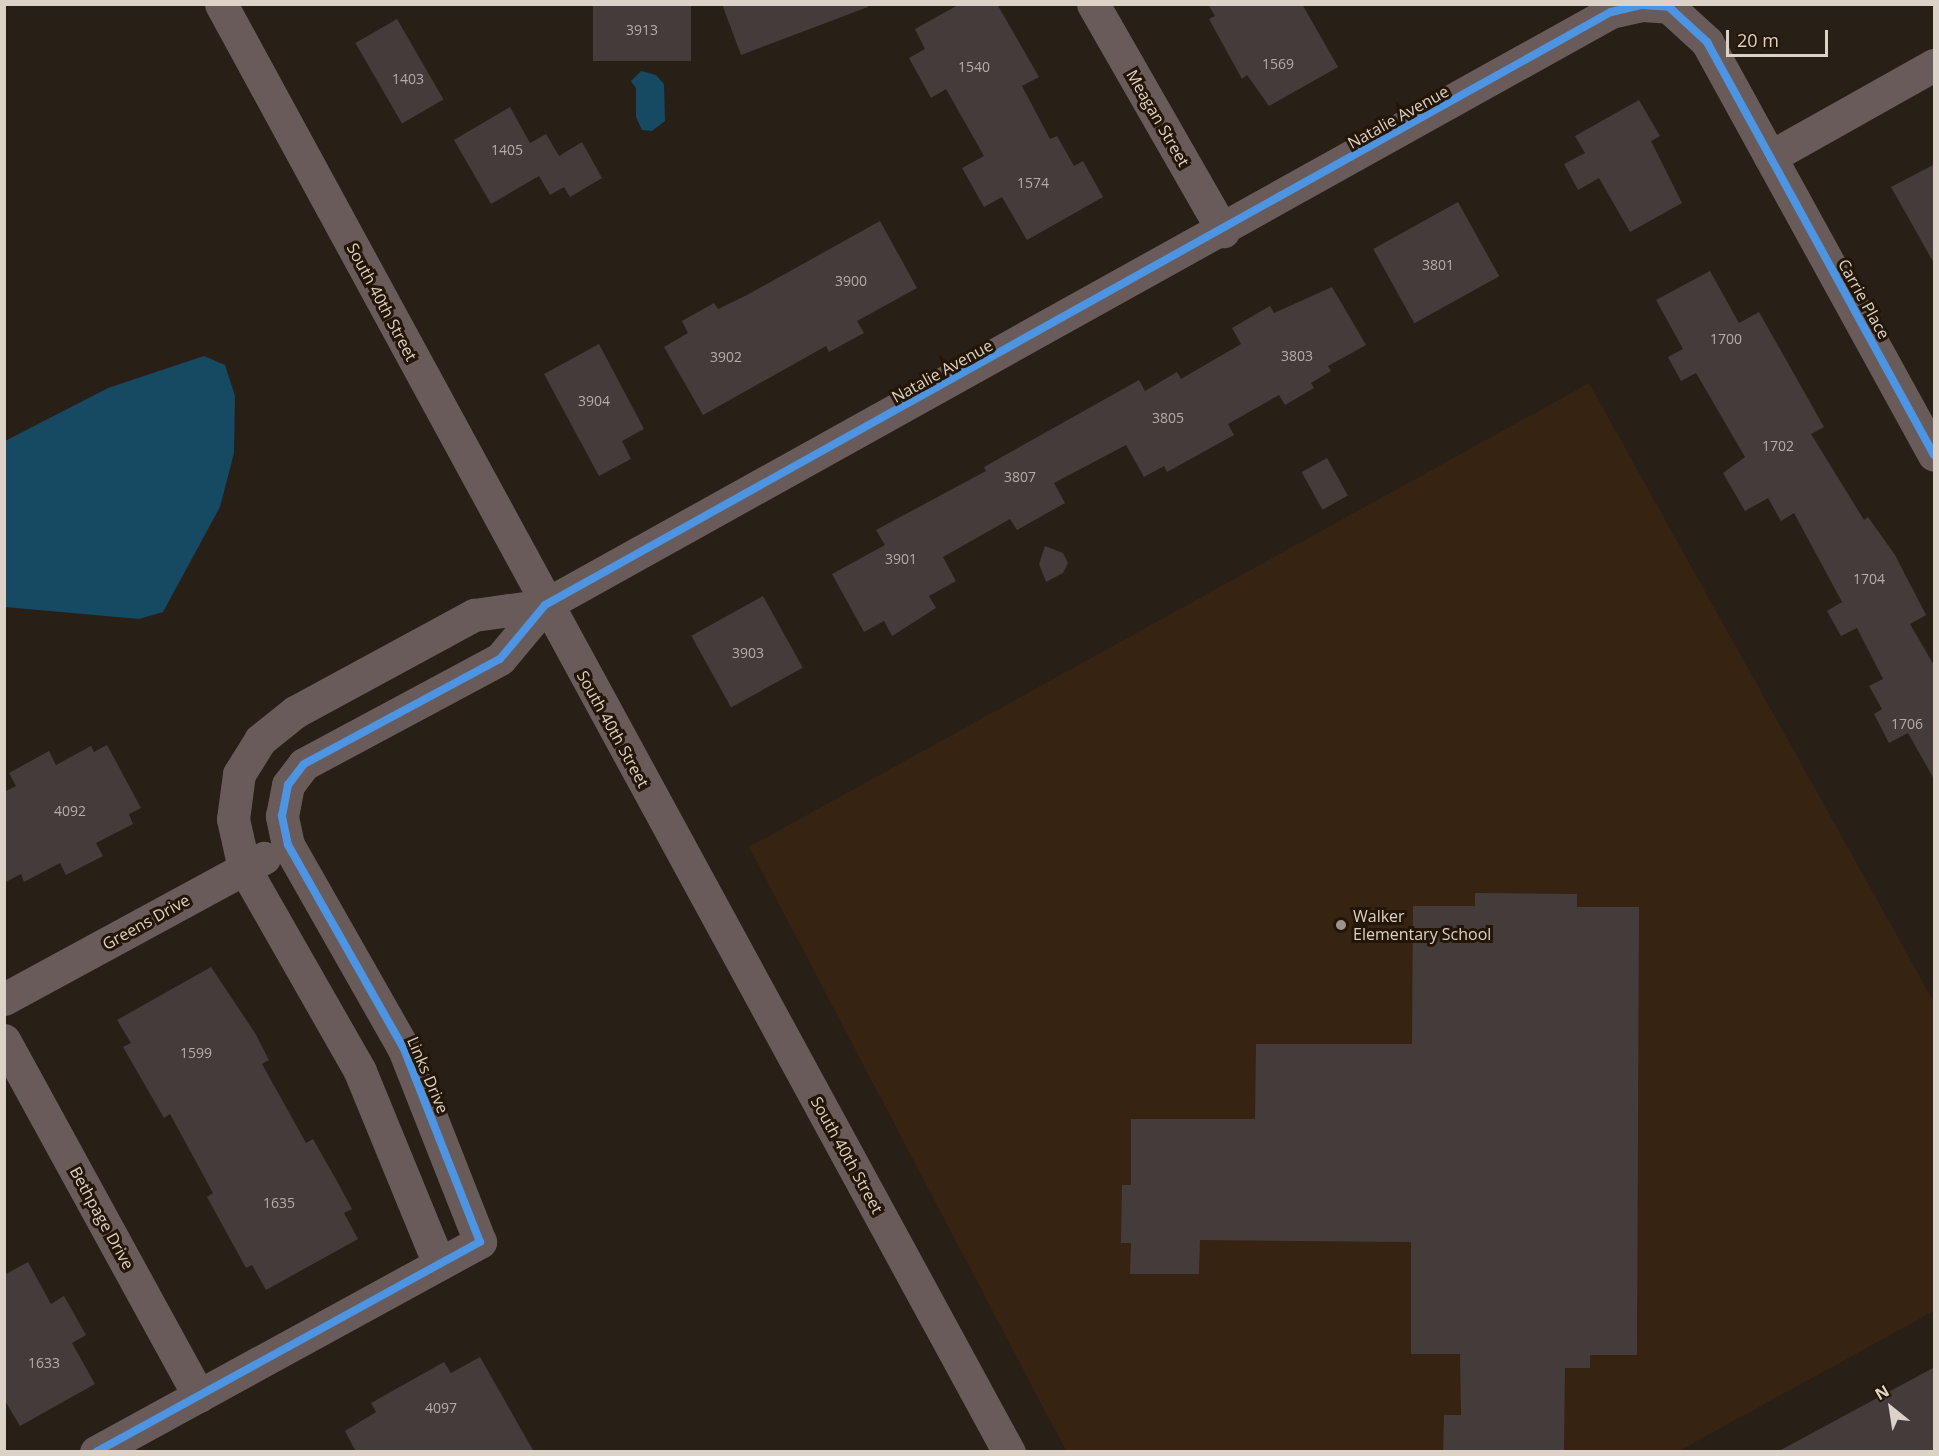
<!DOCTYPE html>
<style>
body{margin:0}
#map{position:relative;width:1939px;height:1456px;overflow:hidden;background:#281f17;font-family:"Open Sans",sans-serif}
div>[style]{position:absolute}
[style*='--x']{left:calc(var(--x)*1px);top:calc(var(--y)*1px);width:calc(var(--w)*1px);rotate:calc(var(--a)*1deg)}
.built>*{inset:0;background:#362311}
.water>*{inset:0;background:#164962}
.building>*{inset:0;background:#433c3b;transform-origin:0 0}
.minor>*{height:33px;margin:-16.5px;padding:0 16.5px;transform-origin:16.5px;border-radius:16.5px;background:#695b5a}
.cycleway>*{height:8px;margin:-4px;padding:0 4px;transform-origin:4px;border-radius:4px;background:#4d94e3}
.dots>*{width:16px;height:16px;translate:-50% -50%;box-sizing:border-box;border:3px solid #241607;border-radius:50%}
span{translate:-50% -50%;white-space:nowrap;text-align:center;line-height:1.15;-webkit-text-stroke:6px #241607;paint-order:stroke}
.number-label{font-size:14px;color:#b6aca5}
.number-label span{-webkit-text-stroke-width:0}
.street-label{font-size:16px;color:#dcd2c8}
.poi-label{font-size:16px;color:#dcd2c8}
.left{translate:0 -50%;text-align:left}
.frame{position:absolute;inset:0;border:6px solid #dcd2c8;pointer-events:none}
.north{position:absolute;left:1861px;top:1378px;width:60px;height:60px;-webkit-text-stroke:4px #241607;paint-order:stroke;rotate:330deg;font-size:16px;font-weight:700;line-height:24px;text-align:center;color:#dcd2c8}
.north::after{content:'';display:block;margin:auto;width:21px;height:27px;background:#dcd2c8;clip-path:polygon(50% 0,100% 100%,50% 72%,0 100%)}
.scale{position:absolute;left:1726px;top:30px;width:102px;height:27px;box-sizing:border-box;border:3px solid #dcd2c8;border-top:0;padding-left:8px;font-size:18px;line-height:21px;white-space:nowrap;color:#dcd2c8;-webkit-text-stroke:4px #241607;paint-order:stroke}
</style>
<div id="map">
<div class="built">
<div style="clip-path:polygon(1589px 383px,1934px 1002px,1934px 1311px,1679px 1451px,1066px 1451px,749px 847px)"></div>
</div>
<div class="water">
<div style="clip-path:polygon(641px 71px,656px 75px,664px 84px,665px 121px,652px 131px,642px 130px,636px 117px,636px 88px,631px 81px)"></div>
<div style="clip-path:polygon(204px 356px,225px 365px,235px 396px,234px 453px,220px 507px,163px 612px,139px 619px,5px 607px,5px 441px,108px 388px)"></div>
</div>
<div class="building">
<div style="left:593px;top:4px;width:98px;height:57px"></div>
<div style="clip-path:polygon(722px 4px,868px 4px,868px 7px,741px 55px)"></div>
<div style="clip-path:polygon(960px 4px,997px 4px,1039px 77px,1022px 86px,1050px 139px,1057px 136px,1074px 166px,1083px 161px,1103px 197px,1027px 240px,1002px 197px,984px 207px,962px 168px,984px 156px,946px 89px,931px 98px,909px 58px,925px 49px,915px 29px)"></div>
<div style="clip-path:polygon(1208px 4px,1302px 4px,1338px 67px,1269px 106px,1247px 75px,1242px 79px,1209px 19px,1215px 16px)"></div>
<div style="left:397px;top:19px;width:93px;height:48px;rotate:60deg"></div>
<div style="clip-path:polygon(1639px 100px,1660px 136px,1651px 141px,1682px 203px,1630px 232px,1599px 178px,1578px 190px,1564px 164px,1585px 153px,1575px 136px)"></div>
<div style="clip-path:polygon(510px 107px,530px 143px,546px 134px,559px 156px,582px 142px,602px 178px,570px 197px,564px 187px,550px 195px,539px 176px,491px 204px,454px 140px)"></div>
<div style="clip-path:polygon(1935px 164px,1935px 265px,1891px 187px)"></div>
<div style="left:1458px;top:202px;width:85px;height:97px;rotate:61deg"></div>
<div style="clip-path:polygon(880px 221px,917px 288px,857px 321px,864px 333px,829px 352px,826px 346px,703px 415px,664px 347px,688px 333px,682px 321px,714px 303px,718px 309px,747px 295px)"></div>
<div style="clip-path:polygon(1710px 271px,1739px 323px,1759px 312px,1824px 427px,1811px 434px,1864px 520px,1868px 517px,1895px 555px,1926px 615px,1910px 624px,1935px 667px,1935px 781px,1908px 733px,1889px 743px,1874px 714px,1882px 709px,1869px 686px,1883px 679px,1857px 628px,1841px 636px,1827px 611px,1842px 602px,1794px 513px,1781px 521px,1768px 498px,1745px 511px,1723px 473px,1745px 457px,1696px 373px,1681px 381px,1668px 357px,1683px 349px,1656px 300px)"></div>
<div style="clip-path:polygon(1332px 287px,1366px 345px,1328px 366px,1331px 371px,1311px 383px,1314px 388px,1285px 405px,1279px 395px,1228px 424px,1234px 435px,1167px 472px,1164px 466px,1144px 477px,1126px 445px,1054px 483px,1065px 503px,1017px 530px,1010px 519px,943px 557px,956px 581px,929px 596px,936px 608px,892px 636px,884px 621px,864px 632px,832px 574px,885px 545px,876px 530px,986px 471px,984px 467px,1139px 380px,1145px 391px,1177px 372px,1181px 379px,1241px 344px,1232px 328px,1270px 306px,1274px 313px)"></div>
<div style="clip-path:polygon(599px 344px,644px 429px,622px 441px,631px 459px,599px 476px,544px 374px)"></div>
<div style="left:1327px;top:458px;width:43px;height:29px;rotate:61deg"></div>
<div style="clip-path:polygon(1045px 546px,1063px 553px,1068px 563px,1063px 573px,1046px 582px,1039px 564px)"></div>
<div style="left:763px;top:596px;width:82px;height:82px;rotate:61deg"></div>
<div style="clip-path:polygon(107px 745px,141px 808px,129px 814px,133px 824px,96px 843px,103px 856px,66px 875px,60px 863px,24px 882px,21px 874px,4px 883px,4px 792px,16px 786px,9px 773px,49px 751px,56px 765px,91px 746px,94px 752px)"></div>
<div style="clip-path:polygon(1475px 893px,1577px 894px,1577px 907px,1639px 907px,1637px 1355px,1590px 1355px,1590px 1368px,1565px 1368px,1564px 1452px,1443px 1452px,1444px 1415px,1461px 1415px,1460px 1354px,1411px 1354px,1411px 1242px,1200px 1240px,1199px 1274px,1130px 1274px,1131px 1243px,1121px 1243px,1122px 1185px,1131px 1185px,1131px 1119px,1255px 1119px,1256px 1044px,1412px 1044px,1413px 906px,1475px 906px)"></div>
<div style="clip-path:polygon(211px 967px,255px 1033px,269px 1060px,262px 1064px,306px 1143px,313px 1139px,338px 1183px,352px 1209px,344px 1213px,358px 1239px,266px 1290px,252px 1265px,246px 1268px,207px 1197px,213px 1193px,170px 1114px,164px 1118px,123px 1047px,131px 1043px,117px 1020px)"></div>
<div style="clip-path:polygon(28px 1262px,51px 1304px,64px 1296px,86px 1335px,72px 1343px,95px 1384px,20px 1426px,4px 1399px,4px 1275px)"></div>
<div style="clip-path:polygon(480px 1357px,534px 1452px,356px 1452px,345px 1431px,376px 1412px,371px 1403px,444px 1362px,451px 1373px)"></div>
<div style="clip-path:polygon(1935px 1367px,1935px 1452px,1777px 1452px,1866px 1404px)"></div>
</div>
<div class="minor">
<div style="--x:221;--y:4;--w:1649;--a:61.45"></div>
<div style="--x:1093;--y:4;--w:262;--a:60.2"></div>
<div style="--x:1770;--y:157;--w:188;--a:-29.3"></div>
<div style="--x:4;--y:999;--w:296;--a:-28.5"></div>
<div style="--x:4;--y:1040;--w:406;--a:61.3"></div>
<div style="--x:439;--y:1264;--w:209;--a:-112.3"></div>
<div style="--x:360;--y:1071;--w:234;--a:-119.7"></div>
<div style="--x:244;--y:868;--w:50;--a:-102.7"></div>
<div style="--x:233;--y:819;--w:45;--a:-82.4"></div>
<div style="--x:239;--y:774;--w:40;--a:-58"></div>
<div style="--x:260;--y:740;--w:45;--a:-38.7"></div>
<div style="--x:295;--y:712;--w:204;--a:-28.5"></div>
<div style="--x:474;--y:615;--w:72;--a:-8"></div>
<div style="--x:96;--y:1452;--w:438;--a:-28.7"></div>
<div style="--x:480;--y:1242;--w:207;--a:-111.5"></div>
<div style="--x:404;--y:1049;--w:235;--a:-119.6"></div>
<div style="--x:288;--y:845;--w:30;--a:-102"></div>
<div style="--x:282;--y:816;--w:32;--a:-79"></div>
<div style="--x:288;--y:785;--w:26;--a:-53"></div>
<div style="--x:304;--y:764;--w:222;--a:-28.2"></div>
<div style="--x:500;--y:659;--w:70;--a:-50.2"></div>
<div style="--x:545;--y:605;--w:1220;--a:-29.09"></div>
<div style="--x:1611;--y:12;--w:32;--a:-13"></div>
<div style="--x:1642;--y:5;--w:27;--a:4"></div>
<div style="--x:1669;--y:7;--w:52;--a:42.6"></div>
<div style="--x:1707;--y:42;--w:471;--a:61.2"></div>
</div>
<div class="cycleway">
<div style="--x:96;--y:1452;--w:438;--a:-28.7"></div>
<div style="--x:480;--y:1242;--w:207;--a:-111.5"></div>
<div style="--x:404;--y:1049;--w:235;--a:-119.6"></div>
<div style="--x:288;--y:845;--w:30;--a:-102"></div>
<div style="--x:282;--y:816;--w:32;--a:-79"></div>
<div style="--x:288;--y:785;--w:26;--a:-53"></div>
<div style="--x:304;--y:764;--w:222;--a:-28.2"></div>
<div style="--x:500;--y:659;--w:70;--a:-50.2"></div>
<div style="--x:545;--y:605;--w:1220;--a:-29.09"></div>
<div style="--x:1611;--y:12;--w:32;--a:-13"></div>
<div style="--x:1642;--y:5;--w:27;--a:4"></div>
<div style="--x:1669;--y:7;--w:52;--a:42.6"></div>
<div style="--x:1707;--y:42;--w:471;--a:61.2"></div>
</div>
<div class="dots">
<div style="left:1341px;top:925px;background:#9d938a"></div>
</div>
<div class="number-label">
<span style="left:642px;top:30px">3913</span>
<span style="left:1278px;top:64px">1569</span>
<span style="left:974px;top:67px">1540</span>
<span style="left:408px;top:79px">1403</span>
<span style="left:507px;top:150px">1405</span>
<span style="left:1033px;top:183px">1574</span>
<span style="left:1438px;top:265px">3801</span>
<span style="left:851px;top:281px">3900</span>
<span style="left:1726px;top:339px">1700</span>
<span style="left:1297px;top:356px">3803</span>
<span style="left:726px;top:357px">3902</span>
<span style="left:594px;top:401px">3904</span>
<span style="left:1168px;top:418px">3805</span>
<span style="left:1778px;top:446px">1702</span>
<span style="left:1020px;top:477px">3807</span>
<span style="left:901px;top:559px">3901</span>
<span style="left:1869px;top:579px">1704</span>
<span style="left:748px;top:653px">3903</span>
<span style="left:1907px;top:724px">1706</span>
<span style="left:70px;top:811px">4092</span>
<span style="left:196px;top:1053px">1599</span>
<span style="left:279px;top:1203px">1635</span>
<span style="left:44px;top:1363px">1633</span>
<span style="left:441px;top:1408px">4097</span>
</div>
<div class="street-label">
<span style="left:1398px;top:117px;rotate:-29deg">Natalie Avenue</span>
<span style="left:1158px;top:118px;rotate:60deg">Meagan Street</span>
<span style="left:1864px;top:299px;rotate:61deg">Carrie Place</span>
<span style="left:382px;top:302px;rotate:62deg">South 40th Street</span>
<span style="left:942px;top:371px;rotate:-29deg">Natalie Avenue</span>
<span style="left:613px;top:729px;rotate:61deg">South 40th Street</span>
<span style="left:146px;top:922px;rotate:-29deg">Greens Drive</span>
<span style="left:428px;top:1075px;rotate:67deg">Links Drive</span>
<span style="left:847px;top:1155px;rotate:61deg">South 40th Street</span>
<span style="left:102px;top:1218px;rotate:61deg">Bethpage Drive</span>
</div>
<div class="poi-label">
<span class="left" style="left:1353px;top:925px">Walker<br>Elementary School</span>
</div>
<div class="frame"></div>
<div class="north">N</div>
<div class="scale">20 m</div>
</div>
